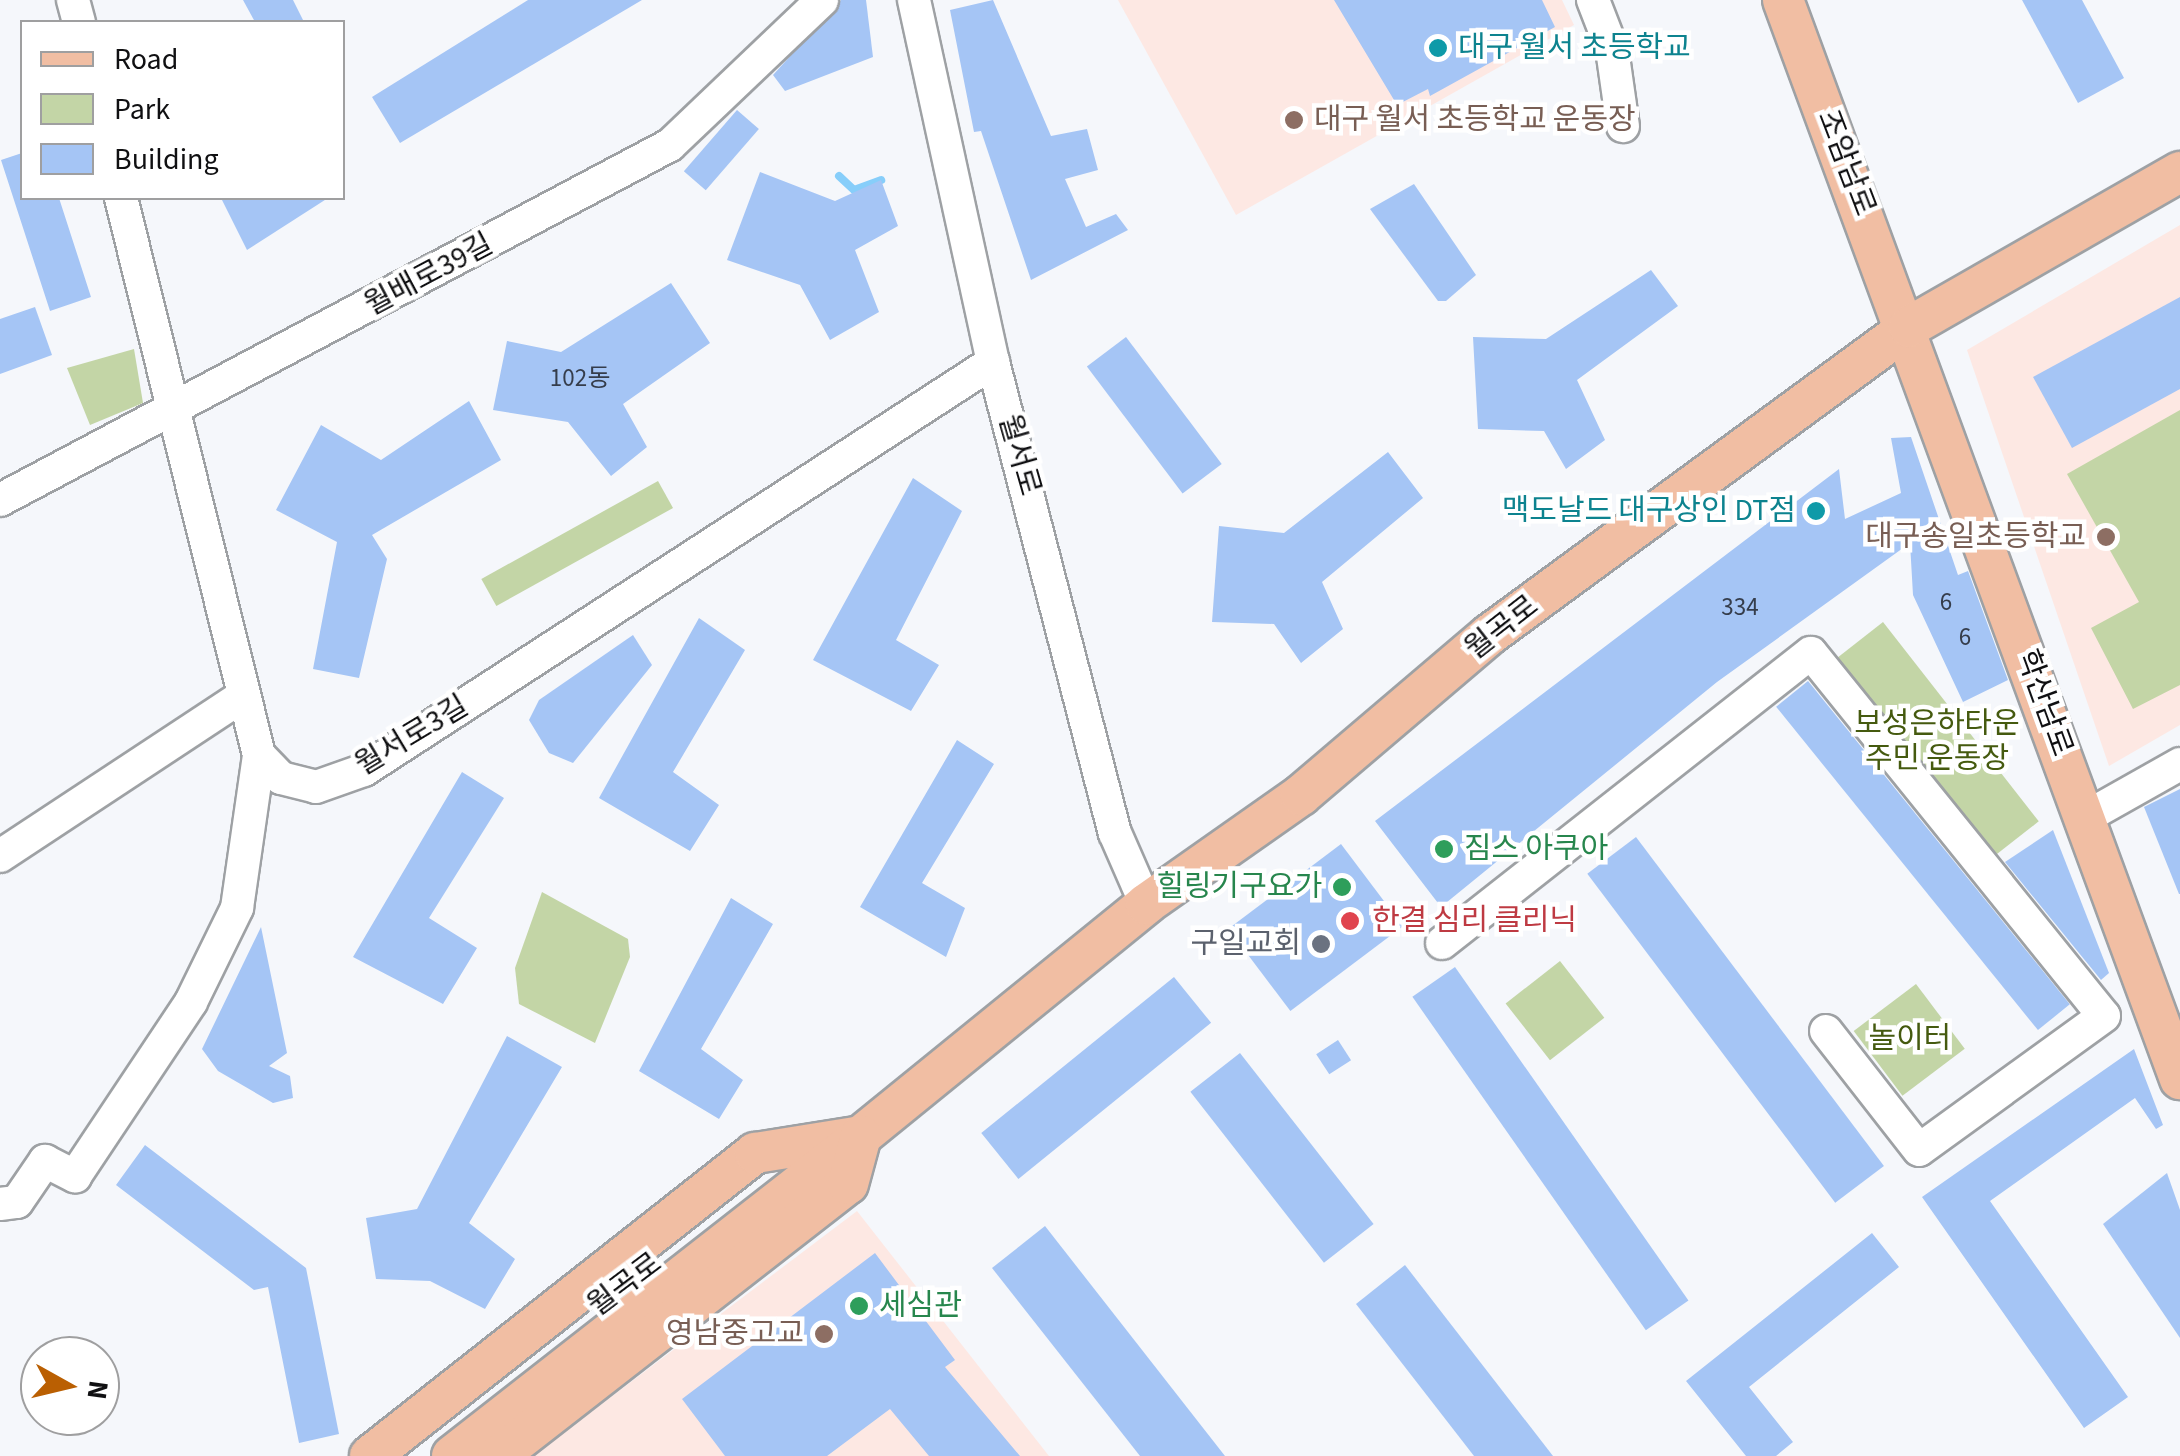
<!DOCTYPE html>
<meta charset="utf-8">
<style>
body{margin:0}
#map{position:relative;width:2180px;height:1456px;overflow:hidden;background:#f5f7fb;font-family:"Source Sans 3","Noto Sans KR",sans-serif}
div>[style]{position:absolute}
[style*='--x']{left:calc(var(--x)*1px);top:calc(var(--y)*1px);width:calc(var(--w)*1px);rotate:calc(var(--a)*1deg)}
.education>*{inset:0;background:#fde8e3}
.green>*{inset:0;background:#c3d5a6;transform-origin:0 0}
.stream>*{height:8px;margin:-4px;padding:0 4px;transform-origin:4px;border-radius:4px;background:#87cefa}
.building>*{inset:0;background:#a5c5f5;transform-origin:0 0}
.roads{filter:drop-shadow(2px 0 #9ea1a4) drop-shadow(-2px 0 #9ea1a4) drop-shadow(0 2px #9ea1a4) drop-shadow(0 -2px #9ea1a4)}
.minor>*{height:32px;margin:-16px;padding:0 16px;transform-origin:16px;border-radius:16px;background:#fff}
.major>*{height:40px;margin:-20px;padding:0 20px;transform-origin:20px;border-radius:20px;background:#f1bea3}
.dots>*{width:28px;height:28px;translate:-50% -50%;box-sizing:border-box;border:5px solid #fff;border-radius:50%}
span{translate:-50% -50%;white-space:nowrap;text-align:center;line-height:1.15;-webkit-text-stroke:9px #fff;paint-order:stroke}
.number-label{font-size:25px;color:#353d4b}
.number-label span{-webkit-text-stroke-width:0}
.culture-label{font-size:30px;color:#0d838f}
.left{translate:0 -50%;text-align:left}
.right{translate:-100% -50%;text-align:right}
.education-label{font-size:30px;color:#785e54}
.street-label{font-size:30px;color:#101012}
.park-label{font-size:30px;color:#455a0f}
.leisure-label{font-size:30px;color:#27864d}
.health-label{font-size:30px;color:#be3a42}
.worship-label{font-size:30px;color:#5b616d}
.legend{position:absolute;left:20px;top:20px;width:325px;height:180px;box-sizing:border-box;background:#fff;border:2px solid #9f9fa0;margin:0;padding:12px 18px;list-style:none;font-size:30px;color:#101012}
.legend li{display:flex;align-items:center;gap:20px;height:50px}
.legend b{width:50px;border:2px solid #9f9fa0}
.north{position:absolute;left:20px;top:1336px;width:100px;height:100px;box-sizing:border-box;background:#fff;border:2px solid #9f9fa0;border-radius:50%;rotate:98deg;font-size:28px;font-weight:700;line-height:40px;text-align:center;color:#101012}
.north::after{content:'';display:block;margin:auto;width:35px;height:45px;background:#ba5f02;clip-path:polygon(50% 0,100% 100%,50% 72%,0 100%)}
</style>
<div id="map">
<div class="education">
<div style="clip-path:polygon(1118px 0,1562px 0,1574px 25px,1236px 215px)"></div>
<div style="clip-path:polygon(2180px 225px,2180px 725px,2109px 766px,1967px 350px)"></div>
<div style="clip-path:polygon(857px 1211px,1049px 1456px,533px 1456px)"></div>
</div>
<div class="green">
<div style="clip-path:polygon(134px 349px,143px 403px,90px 425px,67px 368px)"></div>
<div style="clip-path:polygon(2180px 410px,2180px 685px,2133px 709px,2091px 628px,2139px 602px,2067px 474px)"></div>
<div style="left:658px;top:481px;width:31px;height:202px;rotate:61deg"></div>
<div style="left:1883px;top:622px;width:253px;height:64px;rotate:52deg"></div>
<div style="clip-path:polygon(542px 892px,628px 939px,630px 957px,595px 1043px,519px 1004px,515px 968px)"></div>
<div style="left:1560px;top:961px;width:72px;height:69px;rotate:52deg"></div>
<div style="left:1916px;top:984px;width:81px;height:78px;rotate:53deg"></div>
</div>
<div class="stream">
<div style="--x:839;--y:176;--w:21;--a:43"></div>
<div style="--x:854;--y:190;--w:29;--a:-20"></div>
</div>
<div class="building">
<div style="clip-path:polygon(243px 0,293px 0,304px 22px,255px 22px)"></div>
<div style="clip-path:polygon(528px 0,642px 0,400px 143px,372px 97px)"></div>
<div style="clip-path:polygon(841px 0,866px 0,873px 57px,785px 91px,773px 75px)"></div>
<div style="clip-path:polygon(993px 0,1051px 136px,1087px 129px,1098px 170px,1065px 179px,1086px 227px,1116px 214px,1128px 230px,1031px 280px,981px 131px,974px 132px,950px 10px)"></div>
<div style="clip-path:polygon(1334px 0,1542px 0,1555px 27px,1430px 96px,1428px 89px,1397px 105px)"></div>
<div style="clip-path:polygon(2022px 0,2082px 0,2124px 78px,2078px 103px)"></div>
<div style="left:737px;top:110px;width:29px;height:81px;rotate:41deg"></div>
<div style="clip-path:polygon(22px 153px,22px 198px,59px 198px,91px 297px,50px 311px,1px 160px)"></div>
<div style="clip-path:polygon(760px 172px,835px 201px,881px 180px,898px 226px,855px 250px,879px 312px,830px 340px,800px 285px,727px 260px)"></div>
<div style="clip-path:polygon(1414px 184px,1476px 275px,1446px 301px,1438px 301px,1370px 209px)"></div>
<div style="clip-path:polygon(221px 198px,328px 198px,247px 250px)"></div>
<div style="clip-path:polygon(1651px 270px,1678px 306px,1577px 380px,1605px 440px,1566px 469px,1544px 431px,1478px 429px,1473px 337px,1546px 339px)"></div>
<div style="clip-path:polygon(671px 283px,710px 343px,623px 404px,647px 447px,611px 476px,568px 422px,493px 410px,507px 341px,561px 352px)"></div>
<div style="clip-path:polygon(2180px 297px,2180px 389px,2072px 448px,2033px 377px)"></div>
<div style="clip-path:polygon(35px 307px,52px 355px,0 374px,0 319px)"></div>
<div style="left:1126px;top:337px;width:159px;height:49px;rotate:53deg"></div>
<div style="clip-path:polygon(469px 401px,501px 460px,372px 535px,387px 559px,359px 678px,313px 669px,337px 542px,276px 510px,321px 425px,381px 460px)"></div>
<div style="clip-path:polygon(1911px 437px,1958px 575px,1968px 571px,2008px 680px,1963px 702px,1913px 595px,1910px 543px,1717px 682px,1441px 907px,1375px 821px,1839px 469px,1845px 519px,1901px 493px,1891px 438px)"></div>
<div style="clip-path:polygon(1388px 452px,1423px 498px,1322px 582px,1343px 629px,1301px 663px,1274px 624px,1212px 622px,1219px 526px,1284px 533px)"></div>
<div style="clip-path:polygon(913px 478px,962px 511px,896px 640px,939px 665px,911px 711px,813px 660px)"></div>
<div style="clip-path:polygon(699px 618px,745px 650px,673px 772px,719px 805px,690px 851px,599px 798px)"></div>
<div style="clip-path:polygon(633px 635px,652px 665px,573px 763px,549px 753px,529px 720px,539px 700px)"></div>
<div style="left:1808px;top:681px;width:416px;height:41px;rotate:51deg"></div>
<div style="clip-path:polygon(957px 740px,994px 764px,922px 883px,965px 908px,946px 957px,860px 907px)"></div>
<div style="clip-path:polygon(462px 772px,504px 798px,429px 918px,477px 948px,443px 1004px,353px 957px)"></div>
<div style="clip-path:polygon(2180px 789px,2180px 894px,2179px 894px,2144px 807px)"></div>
<div style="clip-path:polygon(2053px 830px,2109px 973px,2101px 980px,2005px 862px)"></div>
<div style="left:1636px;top:837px;width:412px;height:61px;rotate:53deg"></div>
<div style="left:1341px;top:844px;width:103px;height:141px;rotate:53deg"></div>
<div style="clip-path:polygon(731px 898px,773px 924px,701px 1049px,743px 1080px,719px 1119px,639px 1071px)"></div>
<div style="clip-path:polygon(261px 927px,287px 1053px,269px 1066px,290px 1076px,293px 1098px,273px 1103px,218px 1071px,202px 1049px)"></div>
<div style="left:1455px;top:967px;width:407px;height:52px;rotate:55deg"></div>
<div style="left:1174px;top:977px;width:59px;height:248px;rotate:51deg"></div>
<div style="clip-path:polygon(507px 1036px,562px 1067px,469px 1223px,515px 1259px,485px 1309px,430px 1281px,376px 1279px,366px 1218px,417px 1209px)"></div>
<div style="left:1338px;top:1040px;width:24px;height:26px;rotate:57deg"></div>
<div style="clip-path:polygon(2134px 1049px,2163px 1125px,2156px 1129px,2135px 1098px,1990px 1201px,2128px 1397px,2084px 1428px,1922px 1197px)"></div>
<div style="left:1240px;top:1053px;width:217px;height:63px;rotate:52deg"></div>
<div style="clip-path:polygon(145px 1145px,306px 1268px,339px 1434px,299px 1443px,268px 1287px,254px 1290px,116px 1185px)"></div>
<div style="clip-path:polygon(2167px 1173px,2180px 1210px,2180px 1338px,2103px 1224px)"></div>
<div style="clip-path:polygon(1045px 1226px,1225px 1456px,1140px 1456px,992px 1268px)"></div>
<div style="clip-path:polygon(1872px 1233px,1899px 1267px,1749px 1387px,1793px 1442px,1776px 1456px,1746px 1456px,1686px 1381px)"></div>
<div style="clip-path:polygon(875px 1253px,955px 1360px,945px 1367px,1020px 1456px,929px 1456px,890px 1409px,827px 1456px,725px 1456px,682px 1399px)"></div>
<div style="clip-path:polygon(1405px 1265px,1553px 1456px,1474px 1456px,1356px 1304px)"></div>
</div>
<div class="roads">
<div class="minor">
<div style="--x:73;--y:0;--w:23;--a:75"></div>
<div style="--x:914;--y:0;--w:371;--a:77.7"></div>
<div style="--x:993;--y:362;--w:487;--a:75.5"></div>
<div style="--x:1115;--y:833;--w:77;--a:66.4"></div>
<div style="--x:1593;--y:0;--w:53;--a:68.8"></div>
<div style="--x:1612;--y:49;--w:78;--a:81.9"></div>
<div style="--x:121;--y:198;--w:574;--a:76.08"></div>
<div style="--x:259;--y:755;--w:32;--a:46"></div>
<div style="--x:281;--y:778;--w:36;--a:14"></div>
<div style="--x:316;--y:787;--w:51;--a:-19.5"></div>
<div style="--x:364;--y:770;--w:750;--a:-32.97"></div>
<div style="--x:0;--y:500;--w:758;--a:-27.92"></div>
<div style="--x:670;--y:145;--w:210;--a:-43.6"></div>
<div style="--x:2086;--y:817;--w:108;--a:-29.4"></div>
<div style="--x:0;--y:856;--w:291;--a:-33.4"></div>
<div style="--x:1442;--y:943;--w:469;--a:-38.2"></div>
<div style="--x:1811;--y:653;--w:466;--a:51.1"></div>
<div style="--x:2104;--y:1016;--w:228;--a:144.1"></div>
<div style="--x:1919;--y:1150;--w:151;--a:-128"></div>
<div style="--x:0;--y:1204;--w:17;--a:-7"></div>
<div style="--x:17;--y:1202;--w:50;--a:-55.7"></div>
<div style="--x:45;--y:1161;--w:34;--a:27"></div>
<div style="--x:75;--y:1176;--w:209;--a:-56.3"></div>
<div style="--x:191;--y:1002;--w:105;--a:-63.9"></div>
<div style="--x:237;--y:908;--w:155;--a:-81.8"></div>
</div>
<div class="major">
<div style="--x:1783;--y:0;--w:1150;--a:69.8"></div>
<div style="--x:370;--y:1456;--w:490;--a:-38.2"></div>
<div style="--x:755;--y:1153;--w:107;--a:-9.1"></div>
<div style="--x:861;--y:1136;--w:367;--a:-39.1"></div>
<div style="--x:1146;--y:904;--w:189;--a:-35.1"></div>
<div style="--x:1301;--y:795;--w:247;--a:-40.4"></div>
<div style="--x:1489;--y:635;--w:521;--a:-36.25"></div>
<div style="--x:1909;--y:327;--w:312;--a:-29.8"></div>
<div style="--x:452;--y:1456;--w:513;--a:-38.03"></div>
<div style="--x:498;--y:1456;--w:443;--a:-37.9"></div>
<div style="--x:848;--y:1184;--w:50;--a:-74.8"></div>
</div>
</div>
<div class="dots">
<div style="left:1438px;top:48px;background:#0f9aa8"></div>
<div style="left:1294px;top:120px;background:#8d6e63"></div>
<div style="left:1816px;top:511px;background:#0f9aa8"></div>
<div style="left:2106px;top:537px;background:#8d6e63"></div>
<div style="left:1444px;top:849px;background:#2e9e5b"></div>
<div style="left:1342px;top:887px;background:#2e9e5b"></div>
<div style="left:1350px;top:921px;background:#e0444e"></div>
<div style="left:1321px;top:944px;background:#6b7280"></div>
<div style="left:859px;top:1306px;background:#2e9e5b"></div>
<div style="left:824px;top:1334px;background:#8d6e63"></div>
</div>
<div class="number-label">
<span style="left:580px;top:378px">102동</span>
<span style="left:1946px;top:602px">6</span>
<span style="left:1740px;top:607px">334</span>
<span style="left:1965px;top:637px">6</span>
</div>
<div class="culture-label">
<span class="left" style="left:1458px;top:48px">대구 월서 초등학교</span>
<span class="right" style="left:1796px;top:511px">맥도날드 대구상인 DT점</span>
</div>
<div class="education-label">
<span class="left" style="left:1314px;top:120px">대구 월서 초등학교 운동장</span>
<span class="right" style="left:2086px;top:537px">대구송일초등학교</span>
<span class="right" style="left:804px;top:1334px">영남중고교</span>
</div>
<div class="street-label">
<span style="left:1846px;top:163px;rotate:69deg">조암남로</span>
<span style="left:429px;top:275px;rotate:-28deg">월배로39길</span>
<span style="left:1019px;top:455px;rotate:74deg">월서로</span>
<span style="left:1502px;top:628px;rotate:-38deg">월곡로</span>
<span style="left:2044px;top:703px;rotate:70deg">학산남로</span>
<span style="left:412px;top:736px;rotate:-31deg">월서로3길</span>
<span style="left:625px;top:1285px;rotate:-37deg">월곡로</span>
</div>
<div class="park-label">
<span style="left:1937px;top:741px">보성은하타운<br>주민 운동장</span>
<span style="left:1910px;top:1039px">놀이터</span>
</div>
<div class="leisure-label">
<span class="left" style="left:1464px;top:849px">짐스 아쿠아</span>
<span class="right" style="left:1322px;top:887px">힐링기구요가</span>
<span class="left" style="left:879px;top:1306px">세심관</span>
</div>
<div class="health-label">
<span class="left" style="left:1372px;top:921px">한결 심리 클리닉</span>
</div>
<div class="worship-label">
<span class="right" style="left:1301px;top:944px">구일교회</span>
</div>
<ul class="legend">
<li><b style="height:12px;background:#f1bea3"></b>Road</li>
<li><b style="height:28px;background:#c3d5a6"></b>Park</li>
<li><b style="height:28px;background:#a5c5f5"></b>Building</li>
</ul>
<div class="north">N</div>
</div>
